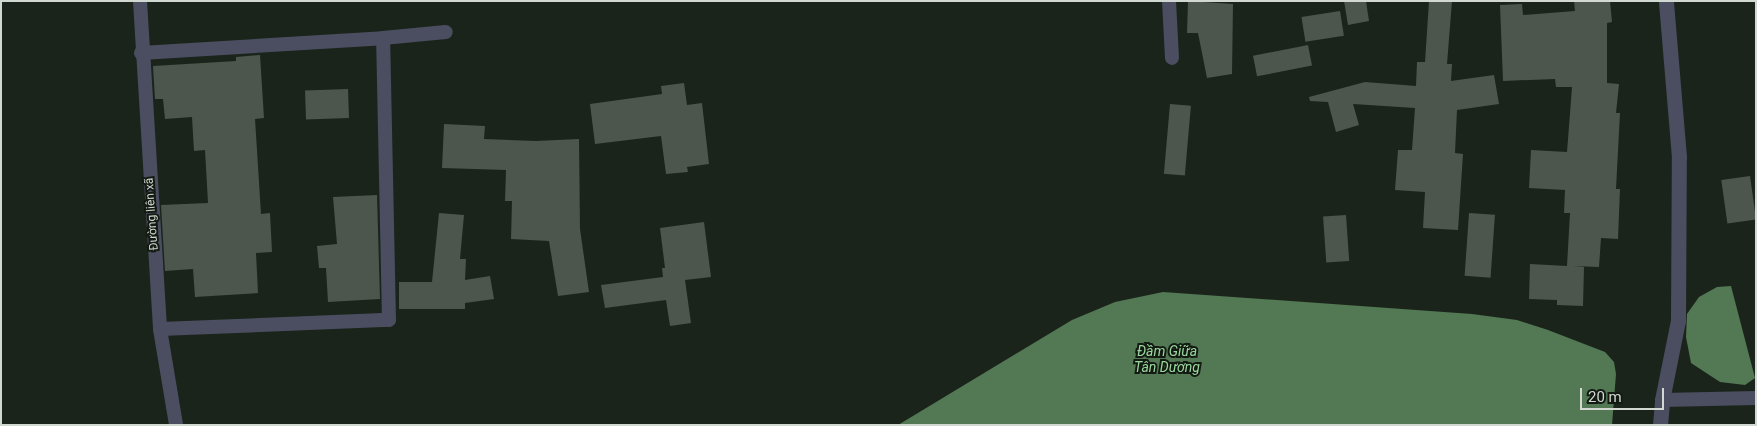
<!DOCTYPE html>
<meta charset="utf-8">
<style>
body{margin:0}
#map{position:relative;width:1757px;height:426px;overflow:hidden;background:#1b241b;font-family:Roboto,sans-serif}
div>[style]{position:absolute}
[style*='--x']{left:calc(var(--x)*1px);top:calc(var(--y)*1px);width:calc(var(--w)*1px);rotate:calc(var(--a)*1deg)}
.water>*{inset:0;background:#527854}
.building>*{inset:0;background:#4c564c;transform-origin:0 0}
.service>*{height:14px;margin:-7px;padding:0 7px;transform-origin:7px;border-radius:7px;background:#4b4e61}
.minor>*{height:15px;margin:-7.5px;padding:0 7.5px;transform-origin:7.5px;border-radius:7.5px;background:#4b4e61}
span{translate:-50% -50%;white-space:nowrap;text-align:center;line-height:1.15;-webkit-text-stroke:4px #121a12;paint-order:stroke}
.street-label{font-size:12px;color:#d1d7d1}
.water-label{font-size:14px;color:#9bd89f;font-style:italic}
.frame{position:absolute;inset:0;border:2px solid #d1d7d1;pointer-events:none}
.scale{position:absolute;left:1580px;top:388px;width:84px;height:22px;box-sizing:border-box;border:2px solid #d1d7d1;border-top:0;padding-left:6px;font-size:15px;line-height:18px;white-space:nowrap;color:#d1d7d1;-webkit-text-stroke:4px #121a12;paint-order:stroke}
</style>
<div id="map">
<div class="water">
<div style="clip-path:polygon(1731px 286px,1755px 378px,1745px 385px,1720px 382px,1691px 363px,1686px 337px,1687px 314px,1699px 297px,1717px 287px)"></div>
<div style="clip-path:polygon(1163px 292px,1472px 314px,1517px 320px,1548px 330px,1605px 352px,1614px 362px,1616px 374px,1612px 425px,898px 425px,1072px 320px,1115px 302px)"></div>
</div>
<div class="building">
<div style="clip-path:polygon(1188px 1px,1233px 4px,1232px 74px,1207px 78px,1198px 33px,1187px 33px)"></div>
<div style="clip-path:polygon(1344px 1px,1366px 1px,1369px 21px,1348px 25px)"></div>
<div style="clip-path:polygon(1429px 1px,1452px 1px,1447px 64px,1452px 64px,1451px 81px,1494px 75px,1499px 104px,1457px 110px,1455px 153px,1463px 154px,1458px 230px,1423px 228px,1425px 192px,1395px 190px,1398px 150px,1412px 150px,1415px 108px,1353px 104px,1359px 125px,1336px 132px,1328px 102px,1310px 101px,1309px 97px,1365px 82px,1416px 86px,1417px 62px,1425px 62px)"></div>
<div style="clip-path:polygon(1574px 1px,1610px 1px,1612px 22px,1607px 23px,1607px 83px,1619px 84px,1616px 113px,1620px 113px,1616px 189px,1620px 189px,1618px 239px,1601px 238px,1599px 267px,1573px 266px,1584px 267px,1583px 306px,1557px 305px,1557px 300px,1529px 299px,1530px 264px,1567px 266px,1570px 213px,1564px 213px,1565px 190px,1529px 188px,1531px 150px,1567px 152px,1572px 87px,1556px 87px,1555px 79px,1503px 81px,1500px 5px,1522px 4px,1523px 15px,1575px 11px)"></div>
<div style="left:1340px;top:11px;width:25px;height:39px;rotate:81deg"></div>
<div style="left:1308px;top:45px;width:21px;height:56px;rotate:79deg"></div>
<div style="clip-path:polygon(260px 55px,264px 118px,255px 119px,261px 214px,270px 213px,272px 252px,256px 253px,258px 293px,195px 297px,193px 269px,165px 271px,161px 205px,208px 203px,205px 150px,194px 151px,192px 117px,165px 119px,163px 99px,155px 99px,153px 66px,236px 61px,236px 57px)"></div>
<div style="clip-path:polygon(684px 83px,687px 105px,702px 103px,709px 164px,687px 167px,688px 172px,666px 174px,661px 136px,595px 144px,590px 104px,662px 94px,661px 86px)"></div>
<div style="left:348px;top:89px;width:29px;height:43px;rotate:88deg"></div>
<div style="left:1170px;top:104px;width:21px;height:70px;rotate:5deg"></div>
<div style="clip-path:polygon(444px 124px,485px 126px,484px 139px,536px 141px,579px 139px,580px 229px,589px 292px,558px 296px,549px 241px,511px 239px,512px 201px,505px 201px,506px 170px,442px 168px)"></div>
<div style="left:1750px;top:176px;width:44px;height:29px;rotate:82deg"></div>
<div style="clip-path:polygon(377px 195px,380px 299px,328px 302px,326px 268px,319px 268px,317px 246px,337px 244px,333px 197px)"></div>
<div style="clip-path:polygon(439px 213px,464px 215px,460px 259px,466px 259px,465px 280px,490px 276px,494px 299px,465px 303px,465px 309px,399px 309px,399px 282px,432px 282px)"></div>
<div style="left:1469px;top:213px;width:26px;height:63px;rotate:4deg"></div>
<div style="left:1346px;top:215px;width:46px;height:23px;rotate:86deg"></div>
<div style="clip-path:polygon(704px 222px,711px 277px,685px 280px,691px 323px,670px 326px,666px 300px,605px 308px,601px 285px,663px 277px,662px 268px,665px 268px,660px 228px)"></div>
</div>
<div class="service">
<div style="--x:140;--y:1;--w:329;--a:86.5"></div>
<div style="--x:160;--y:329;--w:97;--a:80.5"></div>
<div style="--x:1169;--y:1;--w:57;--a:87"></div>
<div style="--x:141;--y:53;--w:242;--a:-3.5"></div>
<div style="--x:383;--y:38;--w:63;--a:-5.4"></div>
<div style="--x:160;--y:329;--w:229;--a:-2.3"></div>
<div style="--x:389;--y:320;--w:282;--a:-91.2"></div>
<div style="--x:1662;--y:400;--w:94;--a:-1.2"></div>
</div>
<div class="minor">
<div style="--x:1660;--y:425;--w:25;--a:-85"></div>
<div style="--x:1662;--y:400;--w:81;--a:-78.6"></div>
<div style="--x:1678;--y:321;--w:164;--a:-89.7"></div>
<div style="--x:1679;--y:157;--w:157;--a:-94.8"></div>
</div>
<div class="street-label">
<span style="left:152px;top:214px;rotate:-94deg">Đường liên xã</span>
</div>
<div class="water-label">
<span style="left:1167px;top:359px">Đầm Giữa<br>Tân Dương</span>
</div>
<div class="frame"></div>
<div class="scale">20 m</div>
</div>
